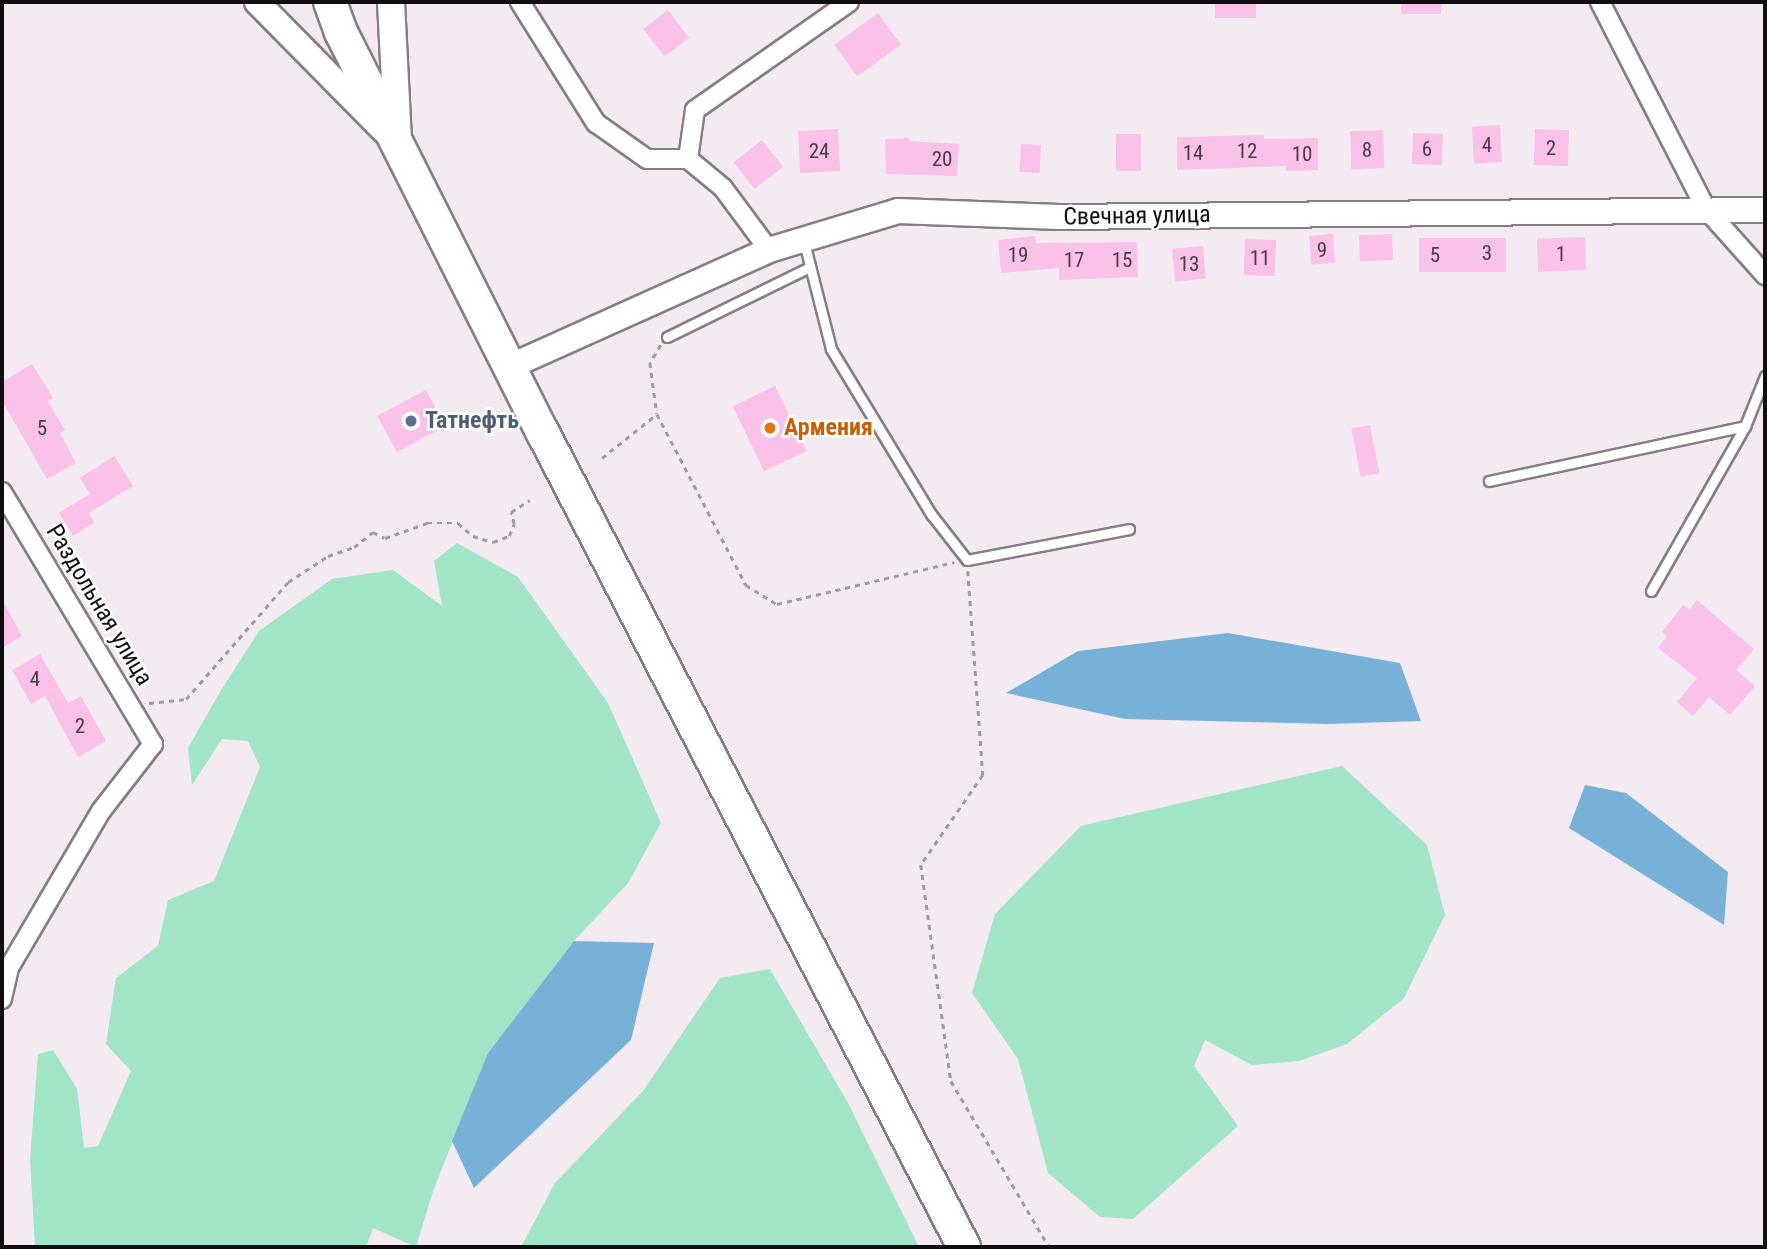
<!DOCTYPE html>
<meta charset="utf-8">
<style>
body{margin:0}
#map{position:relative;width:1767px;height:1249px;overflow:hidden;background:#f3eaf2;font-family:"Roboto Condensed",sans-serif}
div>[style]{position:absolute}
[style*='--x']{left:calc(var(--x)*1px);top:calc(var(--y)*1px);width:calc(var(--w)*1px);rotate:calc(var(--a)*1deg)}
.green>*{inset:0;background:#a2e4c6}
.water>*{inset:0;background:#77b1d8}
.building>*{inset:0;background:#fac1e9;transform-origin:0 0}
.path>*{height:2.5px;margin-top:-1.25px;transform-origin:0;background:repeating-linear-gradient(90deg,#a19ba1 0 5px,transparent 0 10px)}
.roads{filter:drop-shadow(2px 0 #867e84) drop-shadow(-2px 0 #867e84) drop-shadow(0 2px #867e84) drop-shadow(0 -2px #867e84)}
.lane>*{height:9px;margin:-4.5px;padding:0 4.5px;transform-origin:4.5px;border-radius:4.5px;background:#fff}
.street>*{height:18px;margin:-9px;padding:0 9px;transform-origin:9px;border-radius:9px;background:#fff}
.secondary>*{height:24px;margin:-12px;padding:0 12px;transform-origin:12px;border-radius:12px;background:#fff}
.primary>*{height:26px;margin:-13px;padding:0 13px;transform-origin:13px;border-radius:13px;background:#fff}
.highway>*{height:32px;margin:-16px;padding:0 16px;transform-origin:16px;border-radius:16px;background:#fff}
.dots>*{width:19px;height:19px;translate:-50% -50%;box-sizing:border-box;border:4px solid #fff;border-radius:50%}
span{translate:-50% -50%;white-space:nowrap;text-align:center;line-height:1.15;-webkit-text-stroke:5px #fff;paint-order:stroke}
.number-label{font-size:21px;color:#4b3b47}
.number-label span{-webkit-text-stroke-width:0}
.street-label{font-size:24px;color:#110e11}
.service-label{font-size:24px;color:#4e5e75;font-weight:700}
.left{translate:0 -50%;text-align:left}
.food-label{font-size:24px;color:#c56008;font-weight:700}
.frame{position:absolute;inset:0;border:4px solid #110e11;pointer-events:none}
</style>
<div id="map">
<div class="green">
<div style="clip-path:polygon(457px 543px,518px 577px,608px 703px,661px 823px,628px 883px,574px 941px,488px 1053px,433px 1191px,416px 1247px,373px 1228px,366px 1247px,35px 1247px,30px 1159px,38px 1054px,53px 1050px,77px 1089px,84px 1148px,98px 1146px,131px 1071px,106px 1044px,116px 978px,158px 946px,168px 900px,214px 881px,260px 767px,248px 741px,222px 739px,192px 785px,188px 748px,220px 692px,259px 631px,332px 579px,393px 570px,442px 606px,434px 561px)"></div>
<div style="clip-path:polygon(1342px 766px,1427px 845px,1445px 915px,1404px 998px,1347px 1044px,1299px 1061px,1252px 1065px,1205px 1040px,1194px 1066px,1238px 1126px,1133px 1219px,1100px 1217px,1048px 1173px,1018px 1059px,972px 993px,995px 914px,1081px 826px)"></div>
<div style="clip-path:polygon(770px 969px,848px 1103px,919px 1247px,521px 1247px,555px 1183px,643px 1091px,720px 978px)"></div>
</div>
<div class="water">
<div style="clip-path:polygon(1228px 633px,1400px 663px,1421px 721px,1328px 724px,1125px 719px,1006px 693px,1078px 651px)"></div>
<div style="clip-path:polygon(1585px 785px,1626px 793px,1728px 872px,1724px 925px,1569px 828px)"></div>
<div style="clip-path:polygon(574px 941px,654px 943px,631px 1040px,474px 1188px,452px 1141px,488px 1053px)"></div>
</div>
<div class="building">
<div style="left:1215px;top:2px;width:41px;height:16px"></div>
<div style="left:1401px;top:2px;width:40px;height:12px"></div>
<div style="left:668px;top:10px;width:35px;height:31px;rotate:53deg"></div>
<div style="left:878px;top:13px;width:39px;height:54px;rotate:54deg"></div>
<div style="left:1500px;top:125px;width:37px;height:28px;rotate:87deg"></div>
<div style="left:838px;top:129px;width:42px;height:40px;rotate:87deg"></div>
<div style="left:1535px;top:129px;width:34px;height:36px;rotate:2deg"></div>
<div style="left:1383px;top:130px;width:38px;height:33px;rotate:88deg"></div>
<div style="left:1413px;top:133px;width:30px;height:31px;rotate:2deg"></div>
<div style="left:1141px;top:134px;width:37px;height:25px;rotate:90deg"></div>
<div style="clip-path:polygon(1264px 135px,1264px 139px,1318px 138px,1318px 170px,1286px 171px,1286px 166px,1177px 170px,1177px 137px)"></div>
<div style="clip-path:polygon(909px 138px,909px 141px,959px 144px,957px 176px,886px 174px,885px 139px)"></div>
<div style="left:762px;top:140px;width:34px;height:36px;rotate:52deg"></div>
<div style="left:1021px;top:144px;width:20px;height:28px;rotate:3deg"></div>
<div style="left:1333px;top:234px;width:29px;height:24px;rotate:86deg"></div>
<div style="left:1392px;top:234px;width:26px;height:33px;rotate:88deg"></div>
<div style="clip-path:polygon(1035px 236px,1036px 243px,1137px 242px,1138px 277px,1059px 280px,1059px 268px,1001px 273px,998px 240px)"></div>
<div style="left:1585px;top:237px;width:33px;height:48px;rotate:88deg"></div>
<div style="left:1419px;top:238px;width:87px;height:34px"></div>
<div style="left:1245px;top:239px;width:31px;height:36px;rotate:2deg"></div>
<div style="left:1203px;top:246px;width:33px;height:31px;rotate:85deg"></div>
<div style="clip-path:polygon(32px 364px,53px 398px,48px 401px,65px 430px,60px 433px,76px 463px,47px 479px,2px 401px,2px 382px)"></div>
<div style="left:775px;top:386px;width:72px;height:47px;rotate:64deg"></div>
<div style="left:426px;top:390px;width:41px;height:55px;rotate:62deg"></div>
<div style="left:1370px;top:425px;width:49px;height:19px;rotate:79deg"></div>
<div style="clip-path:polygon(114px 456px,133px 486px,89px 513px,94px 523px,73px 536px,59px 513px,90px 494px,80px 478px)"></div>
<div style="clip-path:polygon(2px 599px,22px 636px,2px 648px)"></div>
<div style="clip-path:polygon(1697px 600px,1754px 649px,1736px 670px,1755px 686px,1730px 715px,1709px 697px,1693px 716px,1677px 702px,1697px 678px,1658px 648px,1667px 636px,1662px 632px,1683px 605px,1690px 609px)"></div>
<div style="clip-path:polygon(40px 654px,68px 703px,81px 696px,106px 741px,78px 757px,45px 696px,31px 704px,12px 670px)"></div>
</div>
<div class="path">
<div style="--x:661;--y:345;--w:21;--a:121"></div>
<div style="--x:650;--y:363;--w:51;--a:82.2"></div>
<div style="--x:657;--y:414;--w:193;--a:62.5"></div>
<div style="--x:746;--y:585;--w:36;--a:32"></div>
<div style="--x:777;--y:604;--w:182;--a:-13.3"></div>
<div style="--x:602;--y:458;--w:70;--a:-38.7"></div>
<div style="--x:968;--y:571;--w:205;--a:85.8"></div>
<div style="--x:983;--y:775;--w:109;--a:124.6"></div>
<div style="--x:921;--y:865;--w:218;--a:82.1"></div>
<div style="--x:951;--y:1081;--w:193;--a:59.4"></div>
<div style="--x:149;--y:703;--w:37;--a:-6"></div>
<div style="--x:186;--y:699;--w:155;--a:-48.9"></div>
<div style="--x:288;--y:582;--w:48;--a:-33"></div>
<div style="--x:328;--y:556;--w:28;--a:-19"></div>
<div style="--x:354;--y:547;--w:24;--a:-38"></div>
<div style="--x:373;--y:532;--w:13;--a:27"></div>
<div style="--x:385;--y:538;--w:45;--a:-19.7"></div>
<div style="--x:427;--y:523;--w:31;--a:0"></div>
<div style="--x:458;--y:523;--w:20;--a:41"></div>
<div style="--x:473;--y:536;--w:21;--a:17"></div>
<div style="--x:493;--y:542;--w:17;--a:-21"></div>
<div style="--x:509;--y:536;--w:13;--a:-67"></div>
<div style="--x:514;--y:524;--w:12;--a:-104"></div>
<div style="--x:511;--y:512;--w:22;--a:-32"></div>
</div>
<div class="roads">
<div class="lane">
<div style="--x:804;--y:242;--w:110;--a:75.8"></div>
<div style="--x:831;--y:349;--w:193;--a:58.8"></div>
<div style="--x:931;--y:514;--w:58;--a:52"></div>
<div style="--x:967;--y:560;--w:165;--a:-10.8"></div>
<div style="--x:667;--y:337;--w:159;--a:-26.1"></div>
<div style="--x:1489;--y:481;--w:262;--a:-12.1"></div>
<div style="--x:1651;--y:591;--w:190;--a:-60.3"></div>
<div style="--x:1745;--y:426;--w:54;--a:-68.2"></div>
</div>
<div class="street">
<div style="--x:520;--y:2;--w:143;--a:57.9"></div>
<div style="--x:596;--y:123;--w:62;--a:35.2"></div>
<div style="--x:647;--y:159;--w:41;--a:0"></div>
<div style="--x:688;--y:159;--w:45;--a:39.6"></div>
<div style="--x:723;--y:188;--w:77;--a:53.4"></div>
<div style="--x:1600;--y:2;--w:233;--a:62.9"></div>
<div style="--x:1706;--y:209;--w:89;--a:48.2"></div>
<div style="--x:688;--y:159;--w:49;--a:-81.9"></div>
<div style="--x:695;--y:110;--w:188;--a:-35"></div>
<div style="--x:2;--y:492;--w:294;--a:59.1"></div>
<div style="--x:153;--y:744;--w:85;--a:127.8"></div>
<div style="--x:101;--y:811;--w:182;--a:120.4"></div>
<div style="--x:9;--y:968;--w:32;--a:103"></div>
</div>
<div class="secondary">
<div style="--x:257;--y:2;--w:181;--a:45.4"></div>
<div style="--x:509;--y:367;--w:285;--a:-24.2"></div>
<div style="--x:769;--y:250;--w:135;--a:-16.8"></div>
<div style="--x:898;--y:211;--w:161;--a:2.1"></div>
<div style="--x:1059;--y:217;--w:706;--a:-0.57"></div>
</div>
<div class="primary">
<div style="--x:391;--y:2;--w:140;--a:87.1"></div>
</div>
<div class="highway">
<div style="--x:330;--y:2;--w:32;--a:70"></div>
<div style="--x:341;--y:32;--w:449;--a:63.3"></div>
<div style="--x:543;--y:433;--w:916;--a:62.65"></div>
</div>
</div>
<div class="dots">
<div style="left:411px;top:421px;background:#5c6f8a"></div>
<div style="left:770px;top:428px;background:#e8710a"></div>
</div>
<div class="number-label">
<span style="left:1487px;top:145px">4</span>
<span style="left:1551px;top:148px">2</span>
<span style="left:1427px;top:149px">6</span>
<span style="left:1367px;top:150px">8</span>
<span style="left:819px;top:151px">24</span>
<span style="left:1247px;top:151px">12</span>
<span style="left:1193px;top:153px">14</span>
<span style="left:1302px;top:154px">10</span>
<span style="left:942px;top:159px">20</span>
<span style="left:1322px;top:250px">9</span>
<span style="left:1487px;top:253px">3</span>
<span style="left:1561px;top:254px">1</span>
<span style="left:1018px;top:255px">19</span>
<span style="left:1435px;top:255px">5</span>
<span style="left:1260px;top:258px">11</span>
<span style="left:1074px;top:260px">17</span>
<span style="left:1122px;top:260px">15</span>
<span style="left:1189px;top:264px">13</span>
<span style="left:42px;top:428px">5</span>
<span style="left:35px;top:679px">4</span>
<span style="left:80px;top:726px">2</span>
</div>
<div class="street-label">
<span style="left:1137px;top:216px;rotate:-1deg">Свечная улица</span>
<span style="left:99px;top:605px;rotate:59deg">Раздольная улица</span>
</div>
<div class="service-label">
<span class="left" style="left:425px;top:421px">Татнефть</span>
</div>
<div class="food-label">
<span class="left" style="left:784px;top:428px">Армения</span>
</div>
<div class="frame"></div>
</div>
